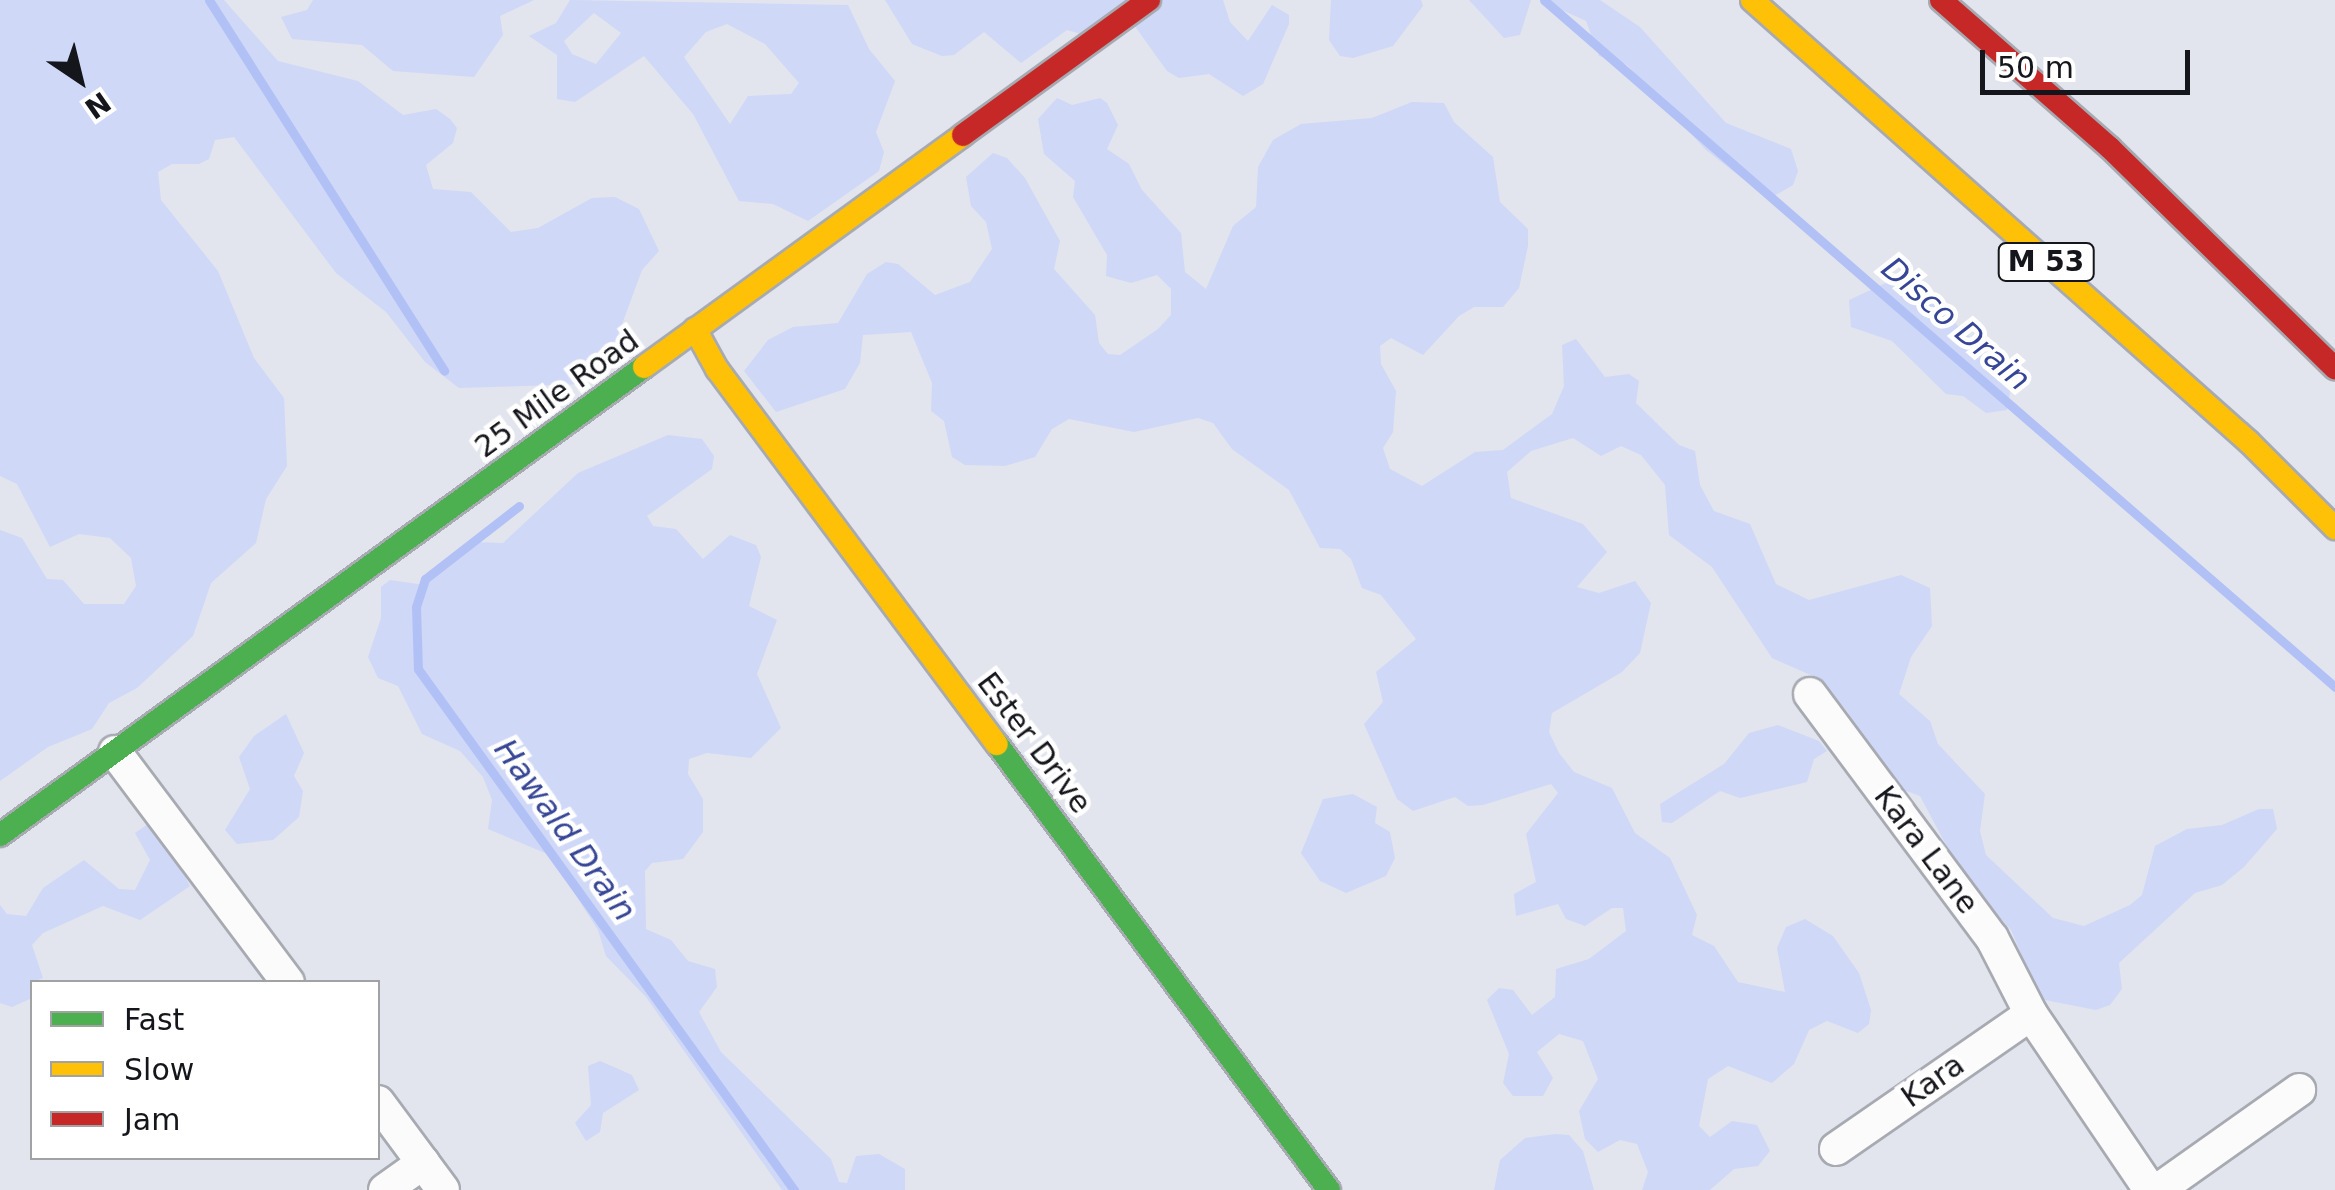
<!DOCTYPE html>
<style>
body{margin:0}
#map{position:relative;width:2335px;height:1190px;overflow:hidden;background:#e2e5ee;font-family:"DejaVu Sans",sans-serif}
div>[style]{position:absolute}
[style*='--x']{left:calc(var(--x)*1px);top:calc(var(--y)*1px);width:calc(var(--w)*1px);rotate:calc(var(--a)*1deg)}
.green>*{inset:0;background:#cfd8f7}
.stream>*{height:9px;margin:-4.5px;padding:0 4.5px;transform-origin:4.5px;border-radius:4.5px;background:#b2c1f5}
.roads{filter:drop-shadow(2px 0 #a7aab1) drop-shadow(-2px 0 #a7aab1) drop-shadow(0 2px #a7aab1) drop-shadow(0 -2px #a7aab1)}
.street>*{height:32px;margin:-16px;padding:0 16px;transform-origin:16px;border-radius:16px;background:#fbfbfc}
.fast>*{height:22px;margin:-11px;padding:0 11px;transform-origin:11px;border-radius:11px;background:#4caf50}
.slow>*{height:22px;margin:-11px;padding:0 11px;transform-origin:11px;border-radius:11px;background:#ffc107}
.jam>*{height:22px;margin:-11px;padding:0 11px;transform-origin:11px;border-radius:11px;background:#c62828}
span{translate:-50% -50%;white-space:nowrap;text-align:center;line-height:1.15;-webkit-text-stroke:9px #fff;paint-order:stroke}
.shield-label span{padding:2px 8px;background:#fff;border:2px solid;border-radius:8px;-webkit-text-stroke-width:0}
.shield-label{font-size:28px;color:#14161b;font-weight:700}
.street-label{font-size:30px;color:#14161b}
.water-label{font-size:32px;color:#364596;font-style:italic}
.legend{position:absolute;left:30px;top:980px;width:350px;height:180px;box-sizing:border-box;background:#fff;border:2px solid #a1a2a4;margin:0;padding:12px 18px;list-style:none;font-size:30px;color:#14161b}
.legend li{display:flex;align-items:center;gap:20px;height:50px}
.legend b{width:50px;border:2px solid #a1a2a4}
.north{position:absolute;left:30px;top:30px;width:100px;height:100px;-webkit-text-stroke:8px #fff;paint-order:stroke;rotate:145deg;font-size:28px;font-weight:700;line-height:40px;text-align:center;color:#14161b}
.north::after{content:'';display:block;margin:auto;width:35px;height:45px;background:#14161b;clip-path:polygon(50% 0,100% 100%,50% 72%,0 100%)}
.scale{position:absolute;left:1980px;top:50px;width:210px;height:45px;box-sizing:border-box;border:5px solid #14161b;border-top:0;padding-left:12px;font-size:30px;line-height:35px;white-space:nowrap;color:#14161b;-webkit-text-stroke:8px #fff;paint-order:stroke}
</style>
<div id="map">
<div class="green">
<div style="clip-path:polygon(0 0,224px 0,278px 61px,358px 81px,403px 115px,436px 109px,450px 119px,457px 128px,453px 143px,426px 165px,433px 189px,471px 192px,511px 232px,538px 228px,592px 198px,615px 197px,639px 209px,659px 251px,642px 270px,607px 365px,586px 384px,459px 388px,425px 362px,386px 312px,336px 273px,234px 137px,215px 140px,209px 159px,199px 164px,172px 164px,158px 172px,161px 200px,218px 271px,254px 358px,284px 398px,287px 466px,266px 499px,256px 543px,211px 583px,193px 636px,137px 688px,109px 703px,92px 729px,48px 747px,0 781px,0 530px,22px 538px,47px 579px,63px 580px,84px 604px,124px 604px,136px 586px,131px 558px,110px 538px,79px 534px,50px 547px,17px 484px,0 476px)"></div>
<div style="clip-path:polygon(313px 0,534px 0,500px 16px,503px 35px,474px 77px,393px 71px,362px 45px,292px 39px,281px 17px,307px 10px)"></div>
<div style="clip-path:polygon(evenodd,570px 0,848px 5px,869px 49px,895px 81px,876px 132px,884px 152px,879px 171px,808px 221px,773px 204px,739px 201px,693px 114px,644px 56px,575px 102px,557px 99px,557px 55px,529px 36px,556px 23px,570px 0,594px 13px,621px 33px,596px 64px,572px 54px,564px 41px,594px 13px,570px 0,727px 24px,765px 44px,799px 83px,791px 94px,748px 96px,730px 124px,684px 57px,706px 32px,727px 24px)"></div>
<div style="clip-path:polygon(885px 0,1223px 0,1230px 22px,1248px 41px,1272px 5px,1289px 15px,1289px 24px,1263px 84px,1243px 96px,1209px 74px,1179px 78px,1167px 71px,1134px 25px,1081px 34px,1067px 30px,1021px 63px,984px 32px,954px 55px,942px 56px,912px 44px)"></div>
<div style="clip-path:polygon(1331px 0,1421px 0,1423px 6px,1393px 46px,1353px 58px,1340px 56px,1329px 40px)"></div>
<div style="clip-path:polygon(1469px 0,1531px 0,1520px 35px,1504px 38px)"></div>
<div style="clip-path:polygon(1540px 0,1600px 0,1640px 27px,1726px 123px,1791px 149px,1798px 171px,1793px 185px,1774px 196px,1752px 186px,1706px 150px,1627px 65px,1599px 56px,1586px 21px)"></div>
<div style="clip-path:polygon(1057px 98px,1072px 105px,1100px 98px,1107px 103px,1118px 125px,1107px 149px,1129px 164px,1142px 190px,1181px 233px,1185px 272px,1206px 289px,1233px 226px,1256px 207px,1258px 167px,1273px 140px,1301px 124px,1372px 118px,1412px 102px,1444px 103px,1454px 122px,1493px 157px,1500px 202px,1528px 229px,1528px 246px,1519px 288px,1503px 307px,1474px 307px,1459px 316px,1423px 355px,1391px 338px,1380px 346px,1381px 364px,1396px 391px,1393px 432px,1383px 448px,1390px 469px,1422px 486px,1475px 452px,1503px 450px,1552px 414px,1564px 386px,1562px 345px,1576px 339px,1605px 377px,1629px 374px,1639px 381px,1636px 403px,1679px 445px,1695px 451px,1700px 485px,1714px 511px,1750px 524px,1776px 584px,1809px 600px,1901px 575px,1930px 588px,1932px 626px,1911px 657px,1899px 694px,1930px 721px,1938px 744px,1985px 794px,1980px 831px,1986px 855px,2053px 918px,2084px 926px,2130px 905px,2142px 895px,2155px 846px,2187px 829px,2222px 825px,2259px 809px,2273px 809px,2277px 829px,2244px 867px,2222px 885px,2195px 893px,2119px 963px,2122px 989px,2110px 1005px,2096px 1010px,2040px 999px,2011px 930px,1961px 873px,1920px 796px,1890px 785px,1847px 711px,1813px 676px,1772px 658px,1712px 567px,1669px 535px,1665px 485px,1641px 455px,1621px 446px,1601px 456px,1573px 438px,1531px 451px,1507px 472px,1511px 498px,1583px 524px,1607px 552px,1577px 587px,1599px 593px,1635px 581px,1651px 603px,1640px 653px,1622px 672px,1552px 713px,1549px 732px,1559px 753px,1574px 772px,1612px 788px,1635px 833px,1670px 858px,1697px 915px,1692px 935px,1714px 946px,1738px 982px,1785px 992px,1777px 948px,1786px 927px,1805px 919px,1833px 936px,1859px 973px,1871px 1010px,1869px 1024px,1858px 1033px,1827px 1021px,1809px 1030px,1794px 1064px,1772px 1083px,1728px 1066px,1708px 1079px,1699px 1126px,1710px 1137px,1732px 1121px,1757px 1125px,1770px 1151px,1758px 1166px,1734px 1169px,1710px 1190px,1642px 1190px,1648px 1172px,1637px 1144px,1620px 1140px,1598px 1152px,1585px 1139px,1579px 1111px,1598px 1079px,1583px 1041px,1559px 1034px,1537px 1052px,1553px 1078px,1543px 1096px,1513px 1096px,1503px 1083px,1509px 1054px,1487px 1000px,1499px 988px,1513px 990px,1532px 1015px,1555px 997px,1556px 969px,1589px 959px,1626px 931px,1623px 908px,1612px 908px,1585px 926px,1566px 919px,1558px 904px,1516px 916px,1514px 894px,1536px 882px,1526px 834px,1558px 793px,1551px 784px,1483px 805px,1468px 806px,1455px 797px,1413px 811px,1397px 799px,1364px 724px,1383px 702px,1376px 672px,1416px 639px,1381px 595px,1362px 588px,1351px 559px,1340px 549px,1320px 548px,1289px 490px,1232px 449px,1213px 423px,1198px 418px,1134px 432px,1069px 419px,1052px 429px,1035px 457px,1005px 466px,965px 465px,952px 457px,944px 421px,931px 411px,932px 383px,911px 332px,863px 335px,860px 363px,845px 389px,776px 412px,744px 371px,768px 340px,793px 327px,838px 323px,867px 274px,886px 262px,898px 264px,935px 295px,970px 282px,992px 249px,986px 222px,971px 206px,966px 177px,993px 153px,1007px 158px,1025px 178px,1060px 241px,1054px 269px,1095px 315px,1099px 343px,1108px 354px,1120px 355px,1158px 329px,1171px 315px,1171px 289px,1157px 275px,1131px 283px,1106px 276px,1107px 255px,1073px 197px,1075px 181px,1044px 154px,1038px 119px)"></div>
<div style="clip-path:polygon(1890px 281px,1934px 304px,2006px 370px,2012px 382px,2007px 410px,1986px 413px,1963px 396px,1946px 394px,1892px 341px,1851px 327px,1849px 300px)"></div>
<div style="clip-path:polygon(668px 435px,702px 439px,714px 456px,712px 469px,647px 516px,653px 526px,676px 529px,703px 559px,730px 535px,756px 545px,761px 557px,749px 606px,777px 620px,757px 674px,781px 728px,751px 758px,707px 753px,689px 759px,688px 774px,703px 799px,703px 832px,683px 859px,652px 863px,645px 871px,646px 929px,671px 940px,688px 961px,715px 969px,717px 987px,699px 1012px,721px 1052px,831px 1159px,839px 1182px,847px 1183px,856px 1156px,879px 1154px,905px 1169px,905px 1190px,782px 1190px,646px 997px,606px 956px,598px 930px,550px 855px,488px 829px,492px 800px,483px 777px,460px 751px,422px 734px,398px 686px,378px 678px,368px 657px,381px 618px,381px 587px,390px 580px,425px 585px,458px 551px,474px 542px,503px 543px,578px 473px)"></div>
<div style="clip-path:polygon(286px 714px,304px 753px,294px 776px,303px 791px,299px 817px,273px 840px,237px 844px,225px 830px,250px 789px,239px 757px,254px 736px)"></div>
<div style="clip-path:polygon(1778px 725px,1819px 741px,1827px 751px,1814px 759px,1807px 782px,1740px 798px,1720px 791px,1672px 823px,1662px 822px,1660px 804px,1724px 764px,1749px 733px)"></div>
<div style="clip-path:polygon(1353px 794px,1377px 807px,1375px 823px,1390px 832px,1395px 858px,1386px 876px,1346px 893px,1320px 881px,1301px 853px,1323px 799px)"></div>
<div style="clip-path:polygon(155px 819px,190px 886px,140px 920px,103px 906px,43px 933px,32px 945px,43px 978px,32px 982px,32px 998px,12px 1007px,0 1003px,0 905px,7px 914px,26px 916px,43px 888px,84px 860px,119px 889px,135px 890px,150px 860px,135px 833px)"></div>
<div style="clip-path:polygon(600px 1061px,632px 1075px,639px 1090px,603px 1113px,600px 1132px,586px 1141px,575px 1123px,591px 1105px,588px 1066px)"></div>
<div style="clip-path:polygon(1556px 1134px,1569px 1135px,1583px 1151px,1594px 1190px,1494px 1190px,1500px 1160px,1525px 1138px)"></div>
</div>
<div class="stream">
<div style="--x:209;--y:0;--w:439;--a:57.6"></div>
<div style="--x:1544;--y:0;--w:1048;--a:40.97"></div>
<div style="--x:519;--y:506;--w:119;--a:142.2"></div>
<div style="--x:425;--y:579;--w:29;--a:108"></div>
<div style="--x:416;--y:607;--w:62;--a:88.2"></div>
<div style="--x:418;--y:669;--w:643;--a:54.18"></div>
</div>
<div class="roads">
<div class="street">
<div style="--x:1810;--y:694;--w:304;--a:53.3"></div>
<div style="--x:1992;--y:938;--w:85;--a:62.8"></div>
<div style="--x:2031;--y:1014;--w:212;--a:55.9"></div>
<div style="--x:115;--y:752;--w:288;--a:53.1"></div>
<div style="--x:378;--y:1102;--w:109;--a:53.5"></div>
<div style="--x:1836;--y:1149;--w:237;--a:-34.7"></div>
<div style="--x:385;--y:1190;--w:47;--a:-35.4"></div>
<div style="--x:2158;--y:1190;--w:173;--a:-35.3"></div>
</div>
<div class="fast">
<div style="--x:997;--y:744;--w:556;--a:53.34"></div>
<div style="--x:0;--y:835;--w:796;--a:-36.01"></div>
</div>
<div class="slow">
<div style="--x:1752;--y:0;--w:665;--a:41.65"></div>
<div style="--x:2249;--y:442;--w:122;--a:45"></div>
<div style="--x:695;--y:329;--w:46;--a:61.2"></div>
<div style="--x:717;--y:369;--w:468;--a:53.3"></div>
<div style="--x:644;--y:367;--w:394;--a:-36"></div>
</div>
<div class="jam">
<div style="--x:1941;--y:0;--w:225;--a:41.2"></div>
<div style="--x:2110;--y:148;--w:315;--a:44.4"></div>
<div style="--x:963;--y:135;--w:230;--a:-36"></div>
</div>
</div>
<div class="shield-label">
<span style="left:2046px;top:262px">M 53</span>
</div>
<div class="street-label">
<span style="left:557px;top:394px;rotate:-36deg">25 Mile Road</span>
<span style="left:1034px;top:743px;rotate:53deg">Ester Drive</span>
<span style="left:1926px;top:850px;rotate:53deg">Kara Lane</span>
<span style="left:1933px;top:1081px;rotate:-35deg">Kara</span>
</div>
<div class="water-label">
<span style="left:1956px;top:324px;rotate:41deg">Disco Drain</span>
<span style="left:565px;top:830px;rotate:54deg">Hawald Drain</span>
</div>
<ul class="legend">
<li><b style="height:12px;background:#4caf50"></b>Fast</li>
<li><b style="height:12px;background:#ffc107"></b>Slow</li>
<li><b style="height:12px;background:#c62828"></b>Jam</li>
</ul>
<div class="north">N</div>
<div class="scale">50 m</div>
</div>
